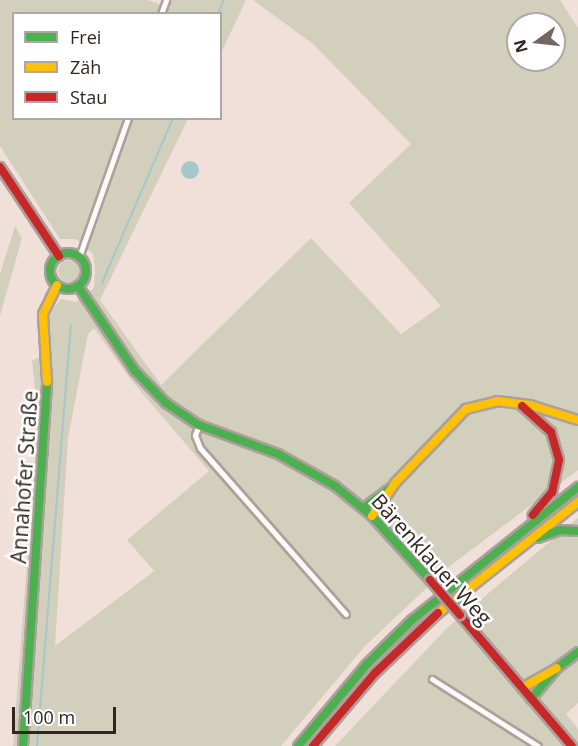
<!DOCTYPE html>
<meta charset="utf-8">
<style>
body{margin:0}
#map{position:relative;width:578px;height:746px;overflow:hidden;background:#f1e0da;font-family:"Open Sans",sans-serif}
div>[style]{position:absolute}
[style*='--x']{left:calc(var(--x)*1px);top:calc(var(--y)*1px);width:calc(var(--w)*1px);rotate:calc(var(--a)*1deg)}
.green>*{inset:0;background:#d2d0bc}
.round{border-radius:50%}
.water>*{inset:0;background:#a4c7c9}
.stream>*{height:2px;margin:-1px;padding:0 1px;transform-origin:1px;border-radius:1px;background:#a4c7c9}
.roads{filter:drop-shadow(2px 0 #ada09b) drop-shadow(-2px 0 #ada09b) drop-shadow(0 2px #ada09b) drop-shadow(0 -2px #ada09b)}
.street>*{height:5px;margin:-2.5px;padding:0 2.5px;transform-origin:2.5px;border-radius:2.5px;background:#fdfaf9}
.fast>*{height:8px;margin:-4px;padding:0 4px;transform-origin:4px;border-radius:4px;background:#4caf50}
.fast>.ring{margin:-4px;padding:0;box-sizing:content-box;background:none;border:8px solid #4caf50;border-radius:50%}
.slow>*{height:8px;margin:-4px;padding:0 4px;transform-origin:4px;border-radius:4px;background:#ffc107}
.jam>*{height:8px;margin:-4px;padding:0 4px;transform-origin:4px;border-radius:4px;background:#c62828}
.bridges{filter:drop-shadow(2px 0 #ada09b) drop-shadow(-2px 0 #ada09b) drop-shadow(0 2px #ada09b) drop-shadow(0 -2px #ada09b)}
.jam-bridge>*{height:8px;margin:-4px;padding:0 4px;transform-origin:4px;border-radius:4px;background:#c62828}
span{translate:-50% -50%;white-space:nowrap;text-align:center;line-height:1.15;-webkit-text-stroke:5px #fff;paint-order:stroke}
.street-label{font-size:21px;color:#312521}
.legend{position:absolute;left:12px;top:12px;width:210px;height:108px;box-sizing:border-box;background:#fff;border:2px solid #ada8a6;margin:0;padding:8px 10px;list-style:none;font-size:18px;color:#312521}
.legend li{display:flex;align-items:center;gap:12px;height:30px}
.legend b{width:30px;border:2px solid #ada8a6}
.north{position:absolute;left:506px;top:12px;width:60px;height:60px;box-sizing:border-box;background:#fff;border:2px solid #ada8a6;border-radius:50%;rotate:255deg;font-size:16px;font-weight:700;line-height:24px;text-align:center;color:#312521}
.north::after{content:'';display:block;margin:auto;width:21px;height:27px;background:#746662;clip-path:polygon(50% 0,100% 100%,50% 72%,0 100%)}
.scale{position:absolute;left:12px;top:707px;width:104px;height:27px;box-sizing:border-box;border:3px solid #312521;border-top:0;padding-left:8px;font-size:18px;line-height:21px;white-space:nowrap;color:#312521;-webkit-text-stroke:4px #fff;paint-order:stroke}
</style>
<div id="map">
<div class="green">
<div style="clip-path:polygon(evenodd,0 0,147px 0,168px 7px,171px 0,246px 0,221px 53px,220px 14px,14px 14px,14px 118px,188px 119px,100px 300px,161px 385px,311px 238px,401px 334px,441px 306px,349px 203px,411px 144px,313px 44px,253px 0,560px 0,578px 28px,578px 470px,450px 566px,365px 646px,281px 746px,13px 746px,38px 417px,32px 361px,48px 352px,49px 317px,53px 309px,61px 299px,76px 302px,94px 288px,95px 270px,93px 254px,76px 239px,60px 239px,0 146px,0 0,518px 24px,554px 24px,554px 60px,518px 60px,518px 24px,0 0,94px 328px,131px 380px,209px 471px,127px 540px,154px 571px,55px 646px,68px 438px,88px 334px,94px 328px)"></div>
<div style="clip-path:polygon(15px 226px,22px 238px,0 316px,0 274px)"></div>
<div class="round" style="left:58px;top:260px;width:22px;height:22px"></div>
<div style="clip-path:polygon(578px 518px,578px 703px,566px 714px,578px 729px,578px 746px,335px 746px,447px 628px)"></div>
</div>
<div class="water">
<div class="round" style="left:181px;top:161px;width:18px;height:18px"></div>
</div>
<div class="stream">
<div style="--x:218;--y:14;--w:15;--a:-67"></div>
<div style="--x:102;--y:283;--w:180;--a:-66.7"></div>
<div style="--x:37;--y:746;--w:422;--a:-85.4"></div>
</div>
<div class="roads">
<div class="street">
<div style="--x:161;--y:14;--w:15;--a:-70"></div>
<div style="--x:79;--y:257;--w:147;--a:-70.6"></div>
<div style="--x:199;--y:425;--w:11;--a:112"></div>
<div style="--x:195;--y:435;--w:14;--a:69"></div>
<div style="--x:200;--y:448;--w:221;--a:48.7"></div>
<div style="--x:432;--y:679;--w:125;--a:32.3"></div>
</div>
<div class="fast">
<div class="ring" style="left:50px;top:253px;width:28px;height:28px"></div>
<div style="--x:78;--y:286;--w:102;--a:56.2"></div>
<div style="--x:135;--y:371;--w:45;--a:45.9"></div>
<div style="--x:166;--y:403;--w:40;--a:34"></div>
<div style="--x:199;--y:425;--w:84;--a:20.2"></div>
<div style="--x:278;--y:454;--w:65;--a:29.3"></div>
<div style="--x:335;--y:486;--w:48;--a:39"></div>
<div style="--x:372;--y:516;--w:86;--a:47.8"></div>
<div style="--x:364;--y:508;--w:36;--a:-37"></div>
<div style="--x:538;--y:538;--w:23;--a:-20"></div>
<div style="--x:560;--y:530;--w:18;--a:3"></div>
<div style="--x:531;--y:699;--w:40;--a:-50"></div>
<div style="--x:557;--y:668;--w:26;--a:-37"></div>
<div style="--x:23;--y:746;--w:365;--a:-86.2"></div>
<div style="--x:298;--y:746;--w:107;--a:-49.9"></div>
<div style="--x:367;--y:664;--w:63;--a:-44.4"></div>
<div style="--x:412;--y:620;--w:213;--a:-38.7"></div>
</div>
<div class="slow">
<div style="--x:47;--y:382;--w:68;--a:-93.4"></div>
<div style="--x:43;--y:314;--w:32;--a:-64"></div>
<div style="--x:372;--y:516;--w:42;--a:-54.8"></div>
<div style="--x:396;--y:482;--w:101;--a:-46.2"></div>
<div style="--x:466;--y:409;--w:32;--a:-14"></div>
<div style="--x:497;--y:401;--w:33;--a:7"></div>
<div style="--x:530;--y:405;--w:50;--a:17.4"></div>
<div style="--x:438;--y:613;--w:179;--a:-38.4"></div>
<div style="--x:522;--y:688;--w:40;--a:-29.7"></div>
</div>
<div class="jam">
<div style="--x:0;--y:167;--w:107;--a:56.5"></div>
<div style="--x:522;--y:406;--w:39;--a:42"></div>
<div style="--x:551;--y:432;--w:29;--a:74"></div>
<div style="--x:559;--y:460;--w:33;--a:102"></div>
<div style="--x:552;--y:492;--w:30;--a:130"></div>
<div style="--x:460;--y:615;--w:172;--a:49.5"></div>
<div style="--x:313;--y:746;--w:96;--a:-49.7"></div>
<div style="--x:375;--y:673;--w:87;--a:-43.6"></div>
</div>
</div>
<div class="bridges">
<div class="jam-bridge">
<div style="--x:430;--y:580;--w:46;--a:49.4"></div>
</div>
</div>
<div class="street-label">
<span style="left:24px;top:477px;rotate:-86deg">Annahofer Straße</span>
<span style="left:432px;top:559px;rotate:48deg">Bärenklauer Weg</span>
</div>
<ul class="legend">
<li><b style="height:8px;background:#4caf50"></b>Frei</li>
<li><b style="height:8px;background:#ffc107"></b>Zäh</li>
<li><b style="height:8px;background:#c62828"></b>Stau</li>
</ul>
<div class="north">N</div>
<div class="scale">100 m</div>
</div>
